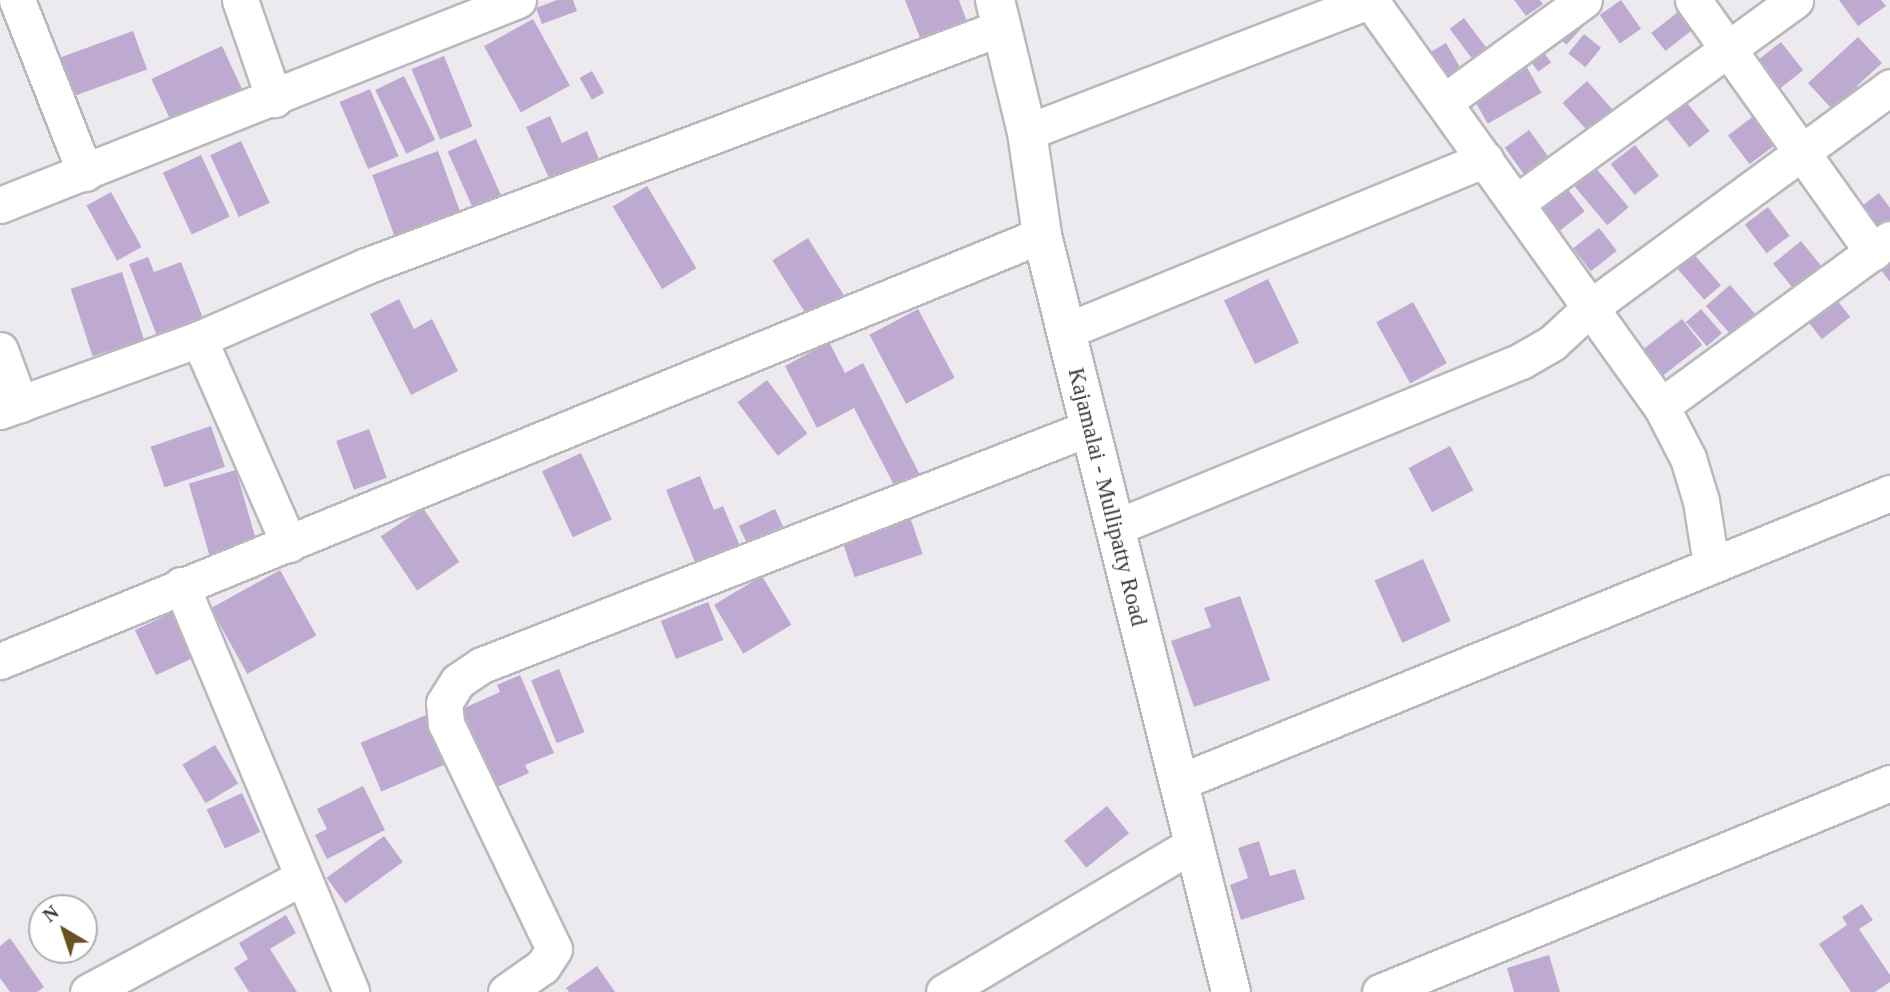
<!DOCTYPE html>
<style>
body{margin:0}
#map{position:relative;width:1890px;height:992px;overflow:hidden;background:#eceaee;font-family:Georgia,serif}
div>[style]{position:absolute}
[style*='--x']{left:calc(var(--x)*1px);top:calc(var(--y)*1px);width:calc(var(--w)*1px);rotate:calc(var(--a)*1deg)}
.building>*{inset:0;background:#beaad1;transform-origin:0 0}
.roads{filter:drop-shadow(2px 0 #bab8bd) drop-shadow(-2px 0 #bab8bd) drop-shadow(0 2px #bab8bd) drop-shadow(0 -2px #bab8bd)}
.minor>*{height:35px;margin:-17.5px;padding:0 17.5px;transform-origin:17.5px;border-radius:17.5px;background:#fff}
.secondary>*{height:38px;margin:-19px;padding:0 19px;transform-origin:19px;border-radius:19px;background:#fff}
span{translate:-50% -50%;white-space:nowrap;text-align:center;line-height:1.15;-webkit-text-stroke:5px #fff;paint-order:stroke}
.street-label{font-size:23px;color:#3b3a3b}
.north{position:absolute;left:28px;top:894px;width:70px;height:70px;box-sizing:border-box;background:#fff;border:2px solid #b1b0b1;border-radius:50%;rotate:321deg;font-size:19px;font-weight:700;line-height:28px;text-align:center;color:#3b3a3b}
.north::after{content:'';display:block;margin:auto;width:24px;height:32px;background:#6b5122;clip-path:polygon(50% 0,100% 100%,50% 72%,0 100%)}
</style>
<div id="map">
<div class="building">
<div style="clip-path:polygon(557px 0,573px 0,577px 11px,542px 24px,536px 8px)"></div>
<div style="clip-path:polygon(905px 0,959px 0,967px 22px,921px 40px)"></div>
<div style="clip-path:polygon(1514px 0,1540px 0,1543px 4px,1526px 16px)"></div>
<div style="left:1621px;top:0;width:35px;height:26px;rotate:55deg"></div>
<div style="clip-path:polygon(1839px 0,1881px 0,1886px 6px,1858px 26px)"></div>
<div style="left:1678px;top:12px;width:23px;height:34px;rotate:52deg"></div>
<div style="left:1574px;top:14px;width:15px;height:28px;rotate:42deg"></div>
<div style="left:1464px;top:18px;width:45px;height:18px;rotate:53deg"></div>
<div style="left:533px;top:19px;width:76px;height:56px;rotate:61deg"></div>
<div style="left:133px;top:31px;width:41px;height:79px;rotate:70deg"></div>
<div style="left:1584px;top:34px;width:22px;height:25px;rotate:39deg"></div>
<div style="clip-path:polygon(1858px 37px,1882px 63px,1857px 86px,1866px 96px,1841px 119px,1808px 83px)"></div>
<div style="left:1781px;top:42px;width:36px;height:44px;rotate:52deg"></div>
<div style="left:1446px;top:43px;width:30px;height:18px;rotate:60deg"></div>
<div style="left:1537px;top:43px;width:24px;height:16px;rotate:54deg"></div>
<div style="left:222px;top:46px;width:51px;height:78px;rotate:65deg"></div>
<div style="left:444px;top:56px;width:76px;height:35px;rotate:68deg"></div>
<div style="left:1522px;top:59px;width:39px;height:62px;rotate:60deg"></div>
<div style="left:592px;top:71px;width:25px;height:14px;rotate:61deg"></div>
<div style="left:404px;top:76px;width:71px;height:32px;rotate:64deg"></div>
<div style="left:1587px;top:81px;width:42px;height:33px;rotate:48deg"></div>
<div style="left:370px;top:89px;width:73px;height:33px;rotate:67deg"></div>
<div style="left:1687px;top:103px;width:36px;height:26px;rotate:51deg"></div>
<div style="left:1755px;top:115px;width:36px;height:34px;rotate:53deg"></div>
<div style="clip-path:polygon(550px 116px,562px 143px,587px 131px,601px 164px,552px 185px,526px 127px)"></div>
<div style="left:1529px;top:130px;width:41px;height:30px;rotate:54deg"></div>
<div style="left:476px;top:139px;width:70px;height:31px;rotate:66deg"></div>
<div style="left:241px;top:141px;width:68px;height:34px;rotate:65deg"></div>
<div style="left:1635px;top:145px;width:39px;height:31px;rotate:52deg"></div>
<div style="left:438px;top:151px;width:69px;height:70px;rotate:70deg"></div>
<div style="left:201px;top:155px;width:68px;height:42px;rotate:65deg"></div>
<div style="left:1594px;top:166px;width:54px;height:28px;rotate:50deg"></div>
<div style="left:1562px;top:182px;width:37px;height:33px;rotate:52deg"></div>
<div style="left:647px;top:186px;width:96px;height:40px;rotate:59deg"></div>
<div style="left:111px;top:192px;width:63px;height:28px;rotate:61deg"></div>
<div style="clip-path:polygon(1879px 193px,1890px 208px,1890px 231px,1876px 241px,1854px 212px)"></div>
<div style="left:1768px;top:207px;width:36px;height:29px;rotate:53deg"></div>
<div style="left:1599px;top:228px;width:29px;height:33px;rotate:52deg"></div>
<div style="left:808px;top:238px;width:67px;height:42px;rotate:58deg"></div>
<div style="left:1801px;top:241px;width:40px;height:36px;rotate:51deg"></div>
<div style="left:1692px;top:252px;width:44px;height:22px;rotate:49deg"></div>
<div style="clip-path:polygon(1890px 252px,1890px 282px,1876px 263px)"></div>
<div style="clip-path:polygon(148px 257px,154px 272px,181px 262px,203px 318px,157px 336px,129px 264px)"></div>
<div style="left:122px;top:272px;width:71px;height:54px;rotate:72deg"></div>
<div style="left:1268px;top:279px;width:71px;height:49px;rotate:64deg"></div>
<div style="left:1730px;top:285px;width:43px;height:32px;rotate:49deg"></div>
<div style="left:1833px;top:295px;width:28px;height:36px;rotate:52deg"></div>
<div style="clip-path:polygon(399px 299px,414px 329px,432px 319px,458px 371px,411px 395px,370px 314px)"></div>
<div style="left:1413px;top:302px;width:70px;height:42px;rotate:61deg"></div>
<div style="left:918px;top:309px;width:78px;height:55px;rotate:62deg"></div>
<div style="left:1701px;top:309px;width:32px;height:20px;rotate:49deg"></div>
<div style="left:1682px;top:319px;width:33px;height:55px;rotate:52deg"></div>
<div style="clip-path:polygon(829px 342px,845px 373px,863px 363px,920px 475px,895px 487px,854px 408px,817px 428px,785px 366px)"></div>
<div style="left:767px;top:380px;width:67px;height:37px;rotate:53deg"></div>
<div style="left:211px;top:426px;width:43px;height:64px;rotate:71deg"></div>
<div style="left:369px;top:429px;width:52px;height:35px;rotate:70deg"></div>
<div style="left:1450px;top:446px;width:50px;height:47px;rotate:62deg"></div>
<div style="left:581px;top:453px;width:73px;height:43px;rotate:65deg"></div>
<div style="left:236px;top:470px;width:78px;height:49px;rotate:74deg"></div>
<div style="clip-path:polygon(700px 476px,714px 510px,723px 506px,739px 544px,695px 562px,666px 490px)"></div>
<div style="left:423px;top:508px;width:65px;height:51px;rotate:56deg"></div>
<div style="left:775px;top:509px;width:19px;height:40px;rotate:65deg"></div>
<div style="left:910px;top:517px;width:39px;height:72px;rotate:71deg"></div>
<div style="left:1423px;top:559px;width:68px;height:53px;rotate:66deg"></div>
<div style="left:280px;top:570px;width:75px;height:79px;rotate:61deg"></div>
<div style="left:762px;top:576px;width:57px;height:56px;rotate:59deg"></div>
<div style="clip-path:polygon(1240px 596px,1270px 680px,1194px 707px,1171px 641px,1211px 627px,1204px 608px)"></div>
<div style="left:708px;top:602px;width:41px;height:51px;rotate:68deg"></div>
<div style="left:182px;top:608px;width:50px;height:52px;rotate:65deg"></div>
<div style="left:559px;top:669px;width:68px;height:30px;rotate:68deg"></div>
<div style="clip-path:polygon(520px 675px,554px 753px,525px 765px,529px 773px,497px 787px,462px 709px,500px 692px,497px 685px)"></div>
<div style="left:426px;top:715px;width:53px;height:71px;rotate:67deg"></div>
<div style="left:215px;top:745px;width:45px;height:38px;rotate:59deg"></div>
<div style="clip-path:polygon(363px 786px,385px 830px,327px 859px,315px 835px,327px 829px,317px 809px)"></div>
<div style="left:242px;top:793px;width:43px;height:39px;rotate:65deg"></div>
<div style="left:1107px;top:806px;width:35px;height:55px;rotate:51deg"></div>
<div style="left:384px;top:836px;width:32px;height:71px;rotate:54deg"></div>
<div style="clip-path:polygon(1259px 841px,1270px 876px,1295px 869px,1305px 899px,1241px 920px,1230px 885px,1248px 878px,1238px 848px)"></div>
<div style="clip-path:polygon(1862px 904px,1873px 920px,1859px 929px,1890px 975px,1890px 982px,1875px 992px,1851px 992px,1819px 944px,1847px 925px,1842px 917px)"></div>
<div style="clip-path:polygon(286px 915px,296px 933px,270px 949px,297px 992px,249px 992px,234px 968px,248px 959px,239px 943px)"></div>
<div style="clip-path:polygon(10px 938px,44px 987px,37px 992px,10px 992px,0 978px,0 946px)"></div>
<div style="clip-path:polygon(1549px 955px,1560px 992px,1514px 992px,1507px 968px)"></div>
<div style="clip-path:polygon(597px 966px,615px 992px,569px 992px,566px 988px)"></div>
</div>
<div class="roads">
<div class="minor">
<div style="--x:17;--y:0;--w:186;--a:68.5"></div>
<div style="--x:240;--y:0;--w:105;--a:71"></div>
<div style="--x:1370;--y:0;--w:500;--a:54.4"></div>
<div style="--x:1661;--y:406;--w:59;--a:62.6"></div>
<div style="--x:1688;--y:458;--w:45;--a:73.2"></div>
<div style="--x:1701;--y:501;--w:64;--a:81"></div>
<div style="--x:1693;--y:0;--w:310;--a:54.5"></div>
<div style="--x:1444;--y:102;--w:173;--a:-36.1"></div>
<div style="--x:1027;--y:132;--w:368;--a:-21"></div>
<div style="--x:1516;--y:203;--w:345;--a:-36"></div>
<div style="--x:0;--y:205;--w:557;--a:-21.59"></div>
<div style="--x:1066;--y:331;--w:453;--a:-22.3"></div>
<div style="--x:199;--y:339;--w:224;--a:66.3"></div>
<div style="--x:0;--y:350;--w:58;--a:69.7"></div>
<div style="--x:1661;--y:406;--w:283;--a:-36.1"></div>
<div style="--x:0;--y:411;--w:212;--a:-19.9"></div>
<div style="--x:199;--y:339;--w:182;--a:-23.6"></div>
<div style="--x:366;--y:266;--w:677;--a:-20.58"></div>
<div style="--x:1114;--y:528;--w:440;--a:-22.3"></div>
<div style="--x:1521;--y:361;--w:36;--a:-30"></div>
<div style="--x:1552;--y:343;--w:53;--a:-42.7"></div>
<div style="--x:1591;--y:307;--w:371;--a:-36.3"></div>
<div style="--x:181;--y:585;--w:441;--a:67.3"></div>
<div style="--x:0;--y:661;--w:1126;--a:-22.24"></div>
<div style="--x:1177;--y:783;--w:770;--a:-22.13"></div>
<div style="--x:88;--y:992;--w:242;--a:-28.2"></div>
<div style="--x:506;--y:992;--w:45;--a:-35.1"></div>
<div style="--x:543;--y:966;--w:20;--a:-57"></div>
<div style="--x:554;--y:949;--w:250;--a:-115.6"></div>
<div style="--x:446;--y:724;--w:21;--a:-95"></div>
<div style="--x:444;--y:703;--w:26;--a:-58"></div>
<div style="--x:458;--y:681;--w:29;--a:-34"></div>
<div style="--x:482;--y:665;--w:652;--a:-21.33"></div>
<div style="--x:944;--y:992;--w:288;--a:-30.7"></div>
<div style="--x:1380;--y:992;--w:551;--a:-22.28"></div>
</div>
<div class="secondary">
<div style="--x:995;--y:0;--w:136;--a:76.4"></div>
<div style="--x:1027;--y:132;--w:104;--a:81.7"></div>
<div style="--x:1042;--y:235;--w:780;--a:75.98"></div>
</div>
</div>
<div class="street-label">
<span style="left:1107px;top:497px;rotate:76deg">Kajamalai - Mullipatty Road</span>
</div>
<div class="north">N</div>
</div>
